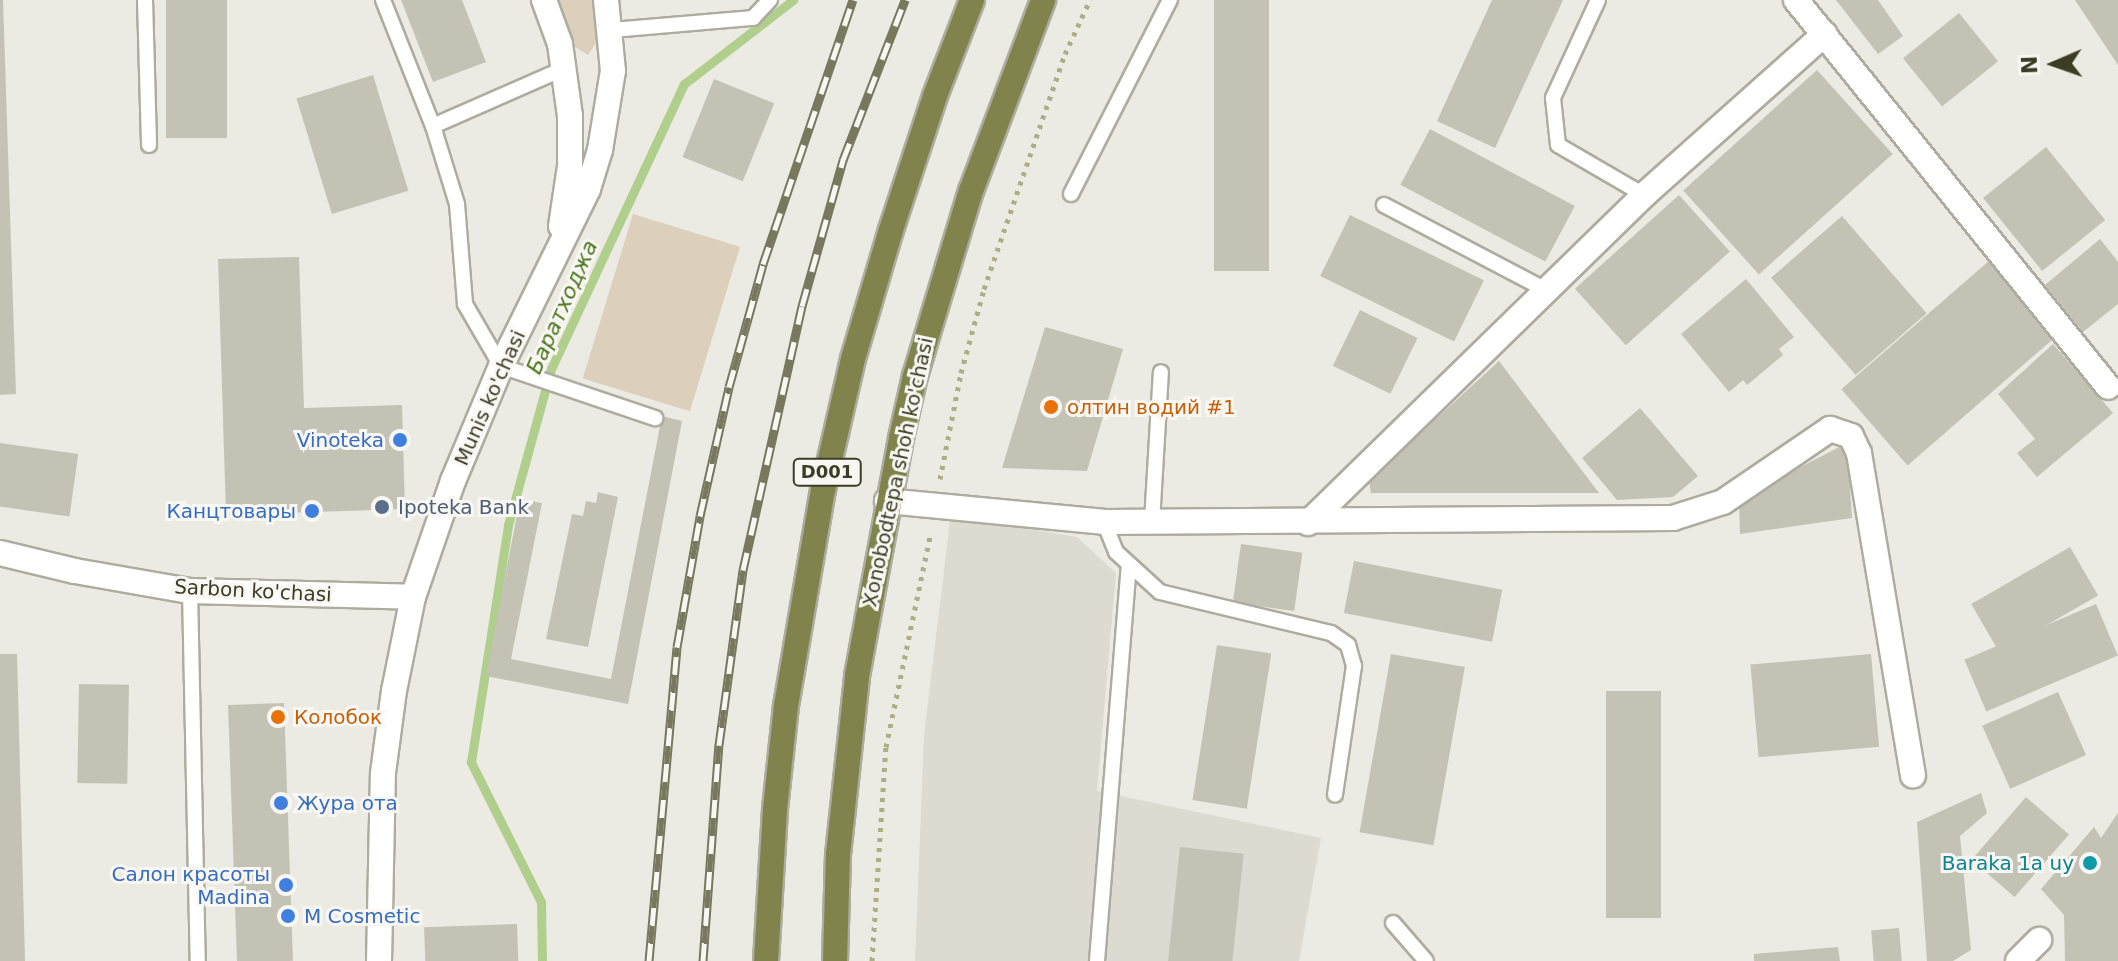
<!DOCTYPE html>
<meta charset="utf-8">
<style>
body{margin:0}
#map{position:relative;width:2118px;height:961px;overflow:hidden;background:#ecebe3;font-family:"DejaVu Sans",sans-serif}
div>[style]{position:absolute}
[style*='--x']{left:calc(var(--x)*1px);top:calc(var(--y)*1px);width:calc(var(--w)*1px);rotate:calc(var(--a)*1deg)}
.built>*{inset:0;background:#dcdad1}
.green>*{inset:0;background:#dccfbc;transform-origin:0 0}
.stream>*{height:9px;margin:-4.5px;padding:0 4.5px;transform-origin:4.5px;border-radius:4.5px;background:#b0cf8d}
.building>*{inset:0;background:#c4c2b5;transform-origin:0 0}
.path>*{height:5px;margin-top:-2.5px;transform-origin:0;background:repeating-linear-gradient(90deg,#aeae84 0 4px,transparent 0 10px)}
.roads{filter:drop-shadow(2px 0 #adac9e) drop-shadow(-2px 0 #adac9e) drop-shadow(0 2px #adac9e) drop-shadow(0 -2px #adac9e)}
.service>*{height:14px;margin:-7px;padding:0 7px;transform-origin:7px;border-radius:7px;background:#fff}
.minor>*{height:24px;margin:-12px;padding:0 12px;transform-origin:12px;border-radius:12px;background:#fff}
.tertiary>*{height:24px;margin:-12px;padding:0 12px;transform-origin:12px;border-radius:12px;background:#fff}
.trunk>*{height:24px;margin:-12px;padding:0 12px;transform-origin:12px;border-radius:12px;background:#80844c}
.rail>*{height:9px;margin-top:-4.5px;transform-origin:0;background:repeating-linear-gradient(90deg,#f9f7f3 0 18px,#77785d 0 36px);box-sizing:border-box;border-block:2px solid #77785d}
.dots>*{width:22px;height:22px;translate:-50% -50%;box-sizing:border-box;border:4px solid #f9f7f3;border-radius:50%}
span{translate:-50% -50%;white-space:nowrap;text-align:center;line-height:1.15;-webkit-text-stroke:6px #f9f7f3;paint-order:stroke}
.shield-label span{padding:2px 6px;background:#f9f7f3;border:2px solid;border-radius:6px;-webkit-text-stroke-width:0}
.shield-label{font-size:18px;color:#3c3d23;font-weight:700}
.street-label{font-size:20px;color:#3c3d23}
.food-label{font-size:20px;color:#c56008}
.left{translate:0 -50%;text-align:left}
.shop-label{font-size:20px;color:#366cbe}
.right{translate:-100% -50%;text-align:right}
.service-label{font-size:20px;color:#4e5e75}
.culture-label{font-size:20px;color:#0d838f}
.water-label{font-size:22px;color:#4d771f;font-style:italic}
.north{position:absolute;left:2014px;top:24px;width:80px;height:80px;-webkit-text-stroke:6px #f9f7f3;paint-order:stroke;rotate:268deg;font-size:22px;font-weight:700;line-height:32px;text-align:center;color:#3c3d23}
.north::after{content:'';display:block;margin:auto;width:28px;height:36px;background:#3c3d23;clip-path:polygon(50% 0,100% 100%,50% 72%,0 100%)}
</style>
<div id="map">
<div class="built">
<div style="clip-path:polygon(950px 521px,1000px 524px,1077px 537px,1116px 573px,1097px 791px,1321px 838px,1299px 961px,915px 961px,924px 735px)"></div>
</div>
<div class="green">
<div style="clip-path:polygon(558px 0,592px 0,596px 43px,588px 55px,575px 47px)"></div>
<div style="left:633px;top:214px;width:112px;height:172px;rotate:17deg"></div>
</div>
<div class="stream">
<div style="--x:542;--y:961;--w:59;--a:-91"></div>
<div style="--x:541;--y:902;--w:157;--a:-116.6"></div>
<div style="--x:471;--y:762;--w:240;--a:-81.1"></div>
<div style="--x:508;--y:525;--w:162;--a:-74.6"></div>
<div style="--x:551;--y:369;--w:315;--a:-65"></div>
<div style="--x:684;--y:84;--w:138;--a:-37.6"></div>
</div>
<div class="building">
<div style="clip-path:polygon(0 0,3px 0,16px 394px,0 395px)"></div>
<div style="left:166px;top:0;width:61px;height:138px"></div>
<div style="clip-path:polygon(401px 0,462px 0,486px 62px,433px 82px)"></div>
<div style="left:1214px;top:0;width:55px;height:271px"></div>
<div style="clip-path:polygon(1492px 0,1563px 0,1495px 148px,1437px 121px)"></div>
<div style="clip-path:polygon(1836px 0,1878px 0,1903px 36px,1878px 54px)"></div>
<div style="clip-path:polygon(2075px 0,2118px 0,2118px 65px)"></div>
<div style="left:1959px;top:13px;width:62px;height:72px;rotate:51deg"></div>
<div style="left:1817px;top:70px;width:113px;height:180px;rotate:48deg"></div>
<div style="left:373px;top:75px;width:121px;height:80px;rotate:73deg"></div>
<div style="left:714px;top:79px;width:65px;height:84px;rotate:22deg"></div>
<div style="left:1430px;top:129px;width:164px;height:63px;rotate:28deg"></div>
<div style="left:2046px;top:147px;width:94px;height:81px;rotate:51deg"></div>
<div style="left:1679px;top:195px;width:76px;height:140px;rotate:48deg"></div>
<div style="left:1350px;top:215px;width:149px;height:68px;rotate:26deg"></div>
<div style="left:1842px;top:216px;width:129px;height:94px;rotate:49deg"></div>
<div style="clip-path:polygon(2100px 239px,2118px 262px,2118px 304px,2083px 332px,2045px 285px)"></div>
<div style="clip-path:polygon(299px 257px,304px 408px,402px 405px,405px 509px,226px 515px,218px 259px)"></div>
<div style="left:1990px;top:260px;width:101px;height:197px;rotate:49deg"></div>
<div style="clip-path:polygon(1746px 279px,1794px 337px,1779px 349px,1783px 355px,1747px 385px,1743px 380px,1729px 392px,1681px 334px)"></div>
<div style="left:1360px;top:310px;width:64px;height:62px;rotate:26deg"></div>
<div style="clip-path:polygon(1045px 327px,1123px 349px,1087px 471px,1002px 468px)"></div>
<div style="clip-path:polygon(2053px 344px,2113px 413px,2037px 477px,2017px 453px,2035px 439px,1998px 394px)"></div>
<div style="clip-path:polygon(1499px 361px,1599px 493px,1371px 493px,1369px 480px)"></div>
<div style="clip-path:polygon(1640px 408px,1698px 476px,1673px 497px,1617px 500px,1582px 458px)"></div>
<div style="clip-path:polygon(662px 416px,682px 421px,628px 704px,486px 676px,520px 499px,542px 503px,511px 659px,611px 679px)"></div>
<div style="left:0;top:443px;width:79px;height:63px;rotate:8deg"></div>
<div style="clip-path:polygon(1847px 443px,1852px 518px,1740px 534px,1739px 499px)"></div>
<div style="clip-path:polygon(598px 492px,618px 497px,588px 647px,546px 639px,572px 514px,583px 516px,586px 501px,596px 503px)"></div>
<div style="left:1241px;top:544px;width:62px;height:59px;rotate:8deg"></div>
<div style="left:2070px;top:547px;width:56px;height:114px;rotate:60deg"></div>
<div style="left:1354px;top:561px;width:151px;height:53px;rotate:11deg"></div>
<div style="left:2096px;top:604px;width:56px;height:143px;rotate:67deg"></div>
<div style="left:1217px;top:645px;width:55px;height:157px;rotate:9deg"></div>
<div style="clip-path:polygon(0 654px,17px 654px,25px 961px,0 961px)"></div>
<div style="left:1391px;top:654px;width:75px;height:181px;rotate:10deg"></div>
<div style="left:1871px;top:654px;width:93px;height:121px;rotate:85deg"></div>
<div style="left:79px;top:684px;width:50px;height:99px;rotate:1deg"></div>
<div style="left:1661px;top:691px;width:227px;height:55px;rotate:90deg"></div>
<div style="left:2058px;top:692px;width:69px;height:83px;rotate:66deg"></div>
<div style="left:284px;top:703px;width:258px;height:56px;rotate:88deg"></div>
<div style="clip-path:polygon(1981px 793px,1987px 813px,1960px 836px,1971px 950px,1953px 961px,1927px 961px,1917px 822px)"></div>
<div style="left:2026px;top:797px;width:57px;height:83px;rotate:41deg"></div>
<div style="clip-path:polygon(2118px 813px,2118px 961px,2065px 961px,2064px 915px,2041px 889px,2094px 827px,2101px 838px)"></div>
<div style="left:1180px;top:847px;width:64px;height:115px;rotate:6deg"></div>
<div style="left:517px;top:924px;width:37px;height:93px;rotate:88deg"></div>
<div style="left:1899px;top:928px;width:33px;height:28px;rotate:85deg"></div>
<div style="clip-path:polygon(1838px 947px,1840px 961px,1754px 961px,1754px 954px)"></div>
</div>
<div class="path">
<div style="--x:940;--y:479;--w:108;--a:-78.8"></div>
<div style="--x:961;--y:373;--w:87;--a:-74.7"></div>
<div style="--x:984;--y:289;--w:249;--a:-71"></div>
<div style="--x:1065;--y:54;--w:60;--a:-65.2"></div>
<div style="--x:872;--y:961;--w:214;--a:-86.3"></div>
<div style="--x:886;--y:747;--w:220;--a:-78.2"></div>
</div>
<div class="roads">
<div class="service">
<div style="--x:145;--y:0;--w:145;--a:88.4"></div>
<div style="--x:383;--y:0;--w:136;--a:68.4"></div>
<div style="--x:433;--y:126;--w:82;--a:72.9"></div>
<div style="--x:457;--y:204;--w:100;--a:85.4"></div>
<div style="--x:465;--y:304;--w:72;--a:59.9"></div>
<div style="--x:501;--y:366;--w:163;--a:18.7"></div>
<div style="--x:1598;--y:0;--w:108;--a:114.7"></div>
<div style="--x:1553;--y:98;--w:47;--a:83.9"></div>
<div style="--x:1558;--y:145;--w:99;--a:30.2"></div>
<div style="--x:612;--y:30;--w:142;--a:-4.9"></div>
<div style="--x:753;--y:18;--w:25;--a:-47"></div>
<div style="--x:433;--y:126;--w:144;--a:-23.7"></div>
<div style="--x:1071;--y:194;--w:218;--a:-63"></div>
<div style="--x:1384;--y:205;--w:183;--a:27.7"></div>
<div style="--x:1104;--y:522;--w:32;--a:68"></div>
<div style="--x:1116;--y:552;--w:59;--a:42.3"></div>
<div style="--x:1160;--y:592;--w:176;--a:13.5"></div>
<div style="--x:1331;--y:633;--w:21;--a:35"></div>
<div style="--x:1348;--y:645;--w:22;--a:74"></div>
<div style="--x:1354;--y:666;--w:130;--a:98.4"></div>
<div style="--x:1152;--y:522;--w:150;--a:-86.6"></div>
<div style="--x:190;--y:591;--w:370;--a:88.8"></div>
<div style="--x:1393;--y:923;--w:50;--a:49"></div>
<div style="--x:1097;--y:961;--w:397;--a:-85.4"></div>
</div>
<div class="minor">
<div style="--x:1796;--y:0;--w:497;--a:51.1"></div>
<div style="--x:887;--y:501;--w:218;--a:5.5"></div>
<div style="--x:1104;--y:522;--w:569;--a:-0.4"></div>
<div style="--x:1673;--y:518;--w:52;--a:-17.7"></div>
<div style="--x:1723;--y:502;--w:130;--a:-34.3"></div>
<div style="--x:1830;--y:429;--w:22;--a:18"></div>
<div style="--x:1851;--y:436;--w:19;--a:65"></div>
<div style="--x:1859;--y:453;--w:327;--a:80.5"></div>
<div style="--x:1308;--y:523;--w:470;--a:-44.3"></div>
<div style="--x:1644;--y:195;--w:242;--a:-41.7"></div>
<div style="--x:2018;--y:961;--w:30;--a:-45"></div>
</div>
<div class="tertiary">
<div style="--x:544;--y:0;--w:47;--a:70"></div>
<div style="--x:560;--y:44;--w:73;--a:82.1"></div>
<div style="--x:570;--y:116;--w:50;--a:90"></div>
<div style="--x:570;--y:166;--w:61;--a:98.5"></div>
<div style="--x:0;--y:553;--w:77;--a:13.5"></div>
<div style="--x:75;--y:571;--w:117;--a:9.9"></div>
<div style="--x:190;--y:591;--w:223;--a:1.5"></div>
<div style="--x:379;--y:961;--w:188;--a:-88.8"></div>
<div style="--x:383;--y:773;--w:83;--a:-82.4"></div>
<div style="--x:394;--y:691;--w:96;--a:-78.6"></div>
<div style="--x:413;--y:597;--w:123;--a:-71"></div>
<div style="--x:453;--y:481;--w:125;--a:-67.3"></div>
<div style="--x:501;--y:366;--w:197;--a:-63.8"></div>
<div style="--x:588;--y:189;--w:41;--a:-72.9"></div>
<div style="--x:600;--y:150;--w:80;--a:-80.7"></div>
<div style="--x:613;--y:71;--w:71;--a:-95.6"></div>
</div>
<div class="trunk">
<div style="--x:766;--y:961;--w:152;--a:-86.6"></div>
<div style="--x:775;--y:809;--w:104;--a:-83.9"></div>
<div style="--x:786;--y:706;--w:219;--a:-80.3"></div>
<div style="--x:823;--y:490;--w:134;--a:-77.1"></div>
<div style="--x:853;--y:359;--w:134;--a:-73.6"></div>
<div style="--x:891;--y:230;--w:141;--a:-71.8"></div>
<div style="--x:935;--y:96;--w:103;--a:-68.9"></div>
<div style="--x:835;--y:961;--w:106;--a:-88.4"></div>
<div style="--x:838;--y:855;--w:180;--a:-83.9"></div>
<div style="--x:857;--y:676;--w:242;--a:-79.5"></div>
<div style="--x:901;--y:438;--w:64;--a:-77.3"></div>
<div style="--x:915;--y:376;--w:193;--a:-73.2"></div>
<div style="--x:971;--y:191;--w:204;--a:-69.3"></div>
</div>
</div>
<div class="rail">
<div style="--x:649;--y:961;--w:315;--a:-84.9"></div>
<div style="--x:677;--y:647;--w:133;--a:-80"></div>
<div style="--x:700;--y:516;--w:132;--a:-77.3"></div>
<div style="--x:729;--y:387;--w:128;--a:-74.5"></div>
<div style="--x:763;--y:264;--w:279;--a:-71.2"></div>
<div style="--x:703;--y:961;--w:217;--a:-85.8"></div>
<div style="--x:719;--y:745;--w:177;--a:-82.2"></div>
<div style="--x:743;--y:570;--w:271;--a:-77.4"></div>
<div style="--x:802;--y:306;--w:152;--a:-74.3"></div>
<div style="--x:843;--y:160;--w:172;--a:-68.8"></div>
</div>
<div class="dots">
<div style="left:1051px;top:407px;background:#e8710a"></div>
<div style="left:400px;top:440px;background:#3f7fe0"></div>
<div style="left:382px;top:507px;background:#5c6f8a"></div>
<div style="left:312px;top:511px;background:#3f7fe0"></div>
<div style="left:278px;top:717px;background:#e8710a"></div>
<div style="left:281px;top:803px;background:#3f7fe0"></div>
<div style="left:2090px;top:863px;background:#0f9aa8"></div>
<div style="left:286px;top:885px;background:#3f7fe0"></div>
<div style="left:288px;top:916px;background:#3f7fe0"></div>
</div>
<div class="shield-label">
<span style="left:827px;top:472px">D001</span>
</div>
<div class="street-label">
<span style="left:490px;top:398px;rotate:-66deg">Munis ko'chasi</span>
<span style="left:898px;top:472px;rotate:-78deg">Xonobodtepa shoh ko'chasi</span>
<span style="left:253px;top:591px;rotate:3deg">Sarbon ko'chasi</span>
</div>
<div class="food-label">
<span class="left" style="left:1067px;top:407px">олтин водий #1</span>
<span class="left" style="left:294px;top:717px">Колобок</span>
</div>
<div class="shop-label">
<span class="right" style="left:384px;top:440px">Vinoteka</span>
<span class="right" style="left:296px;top:511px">Канцтовары</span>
<span class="left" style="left:297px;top:803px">Жура ота</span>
<span class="right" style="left:270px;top:886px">Салон красоты<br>Madina</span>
<span class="left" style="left:304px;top:916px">M Cosmetic</span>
</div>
<div class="service-label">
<span class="left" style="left:398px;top:507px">Ipoteka Bank</span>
</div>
<div class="culture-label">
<span class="right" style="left:2074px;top:863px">Baraka 1a uy</span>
</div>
<div class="water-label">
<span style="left:562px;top:307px;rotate:-66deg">Баратходжа</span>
</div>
<div class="north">N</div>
</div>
